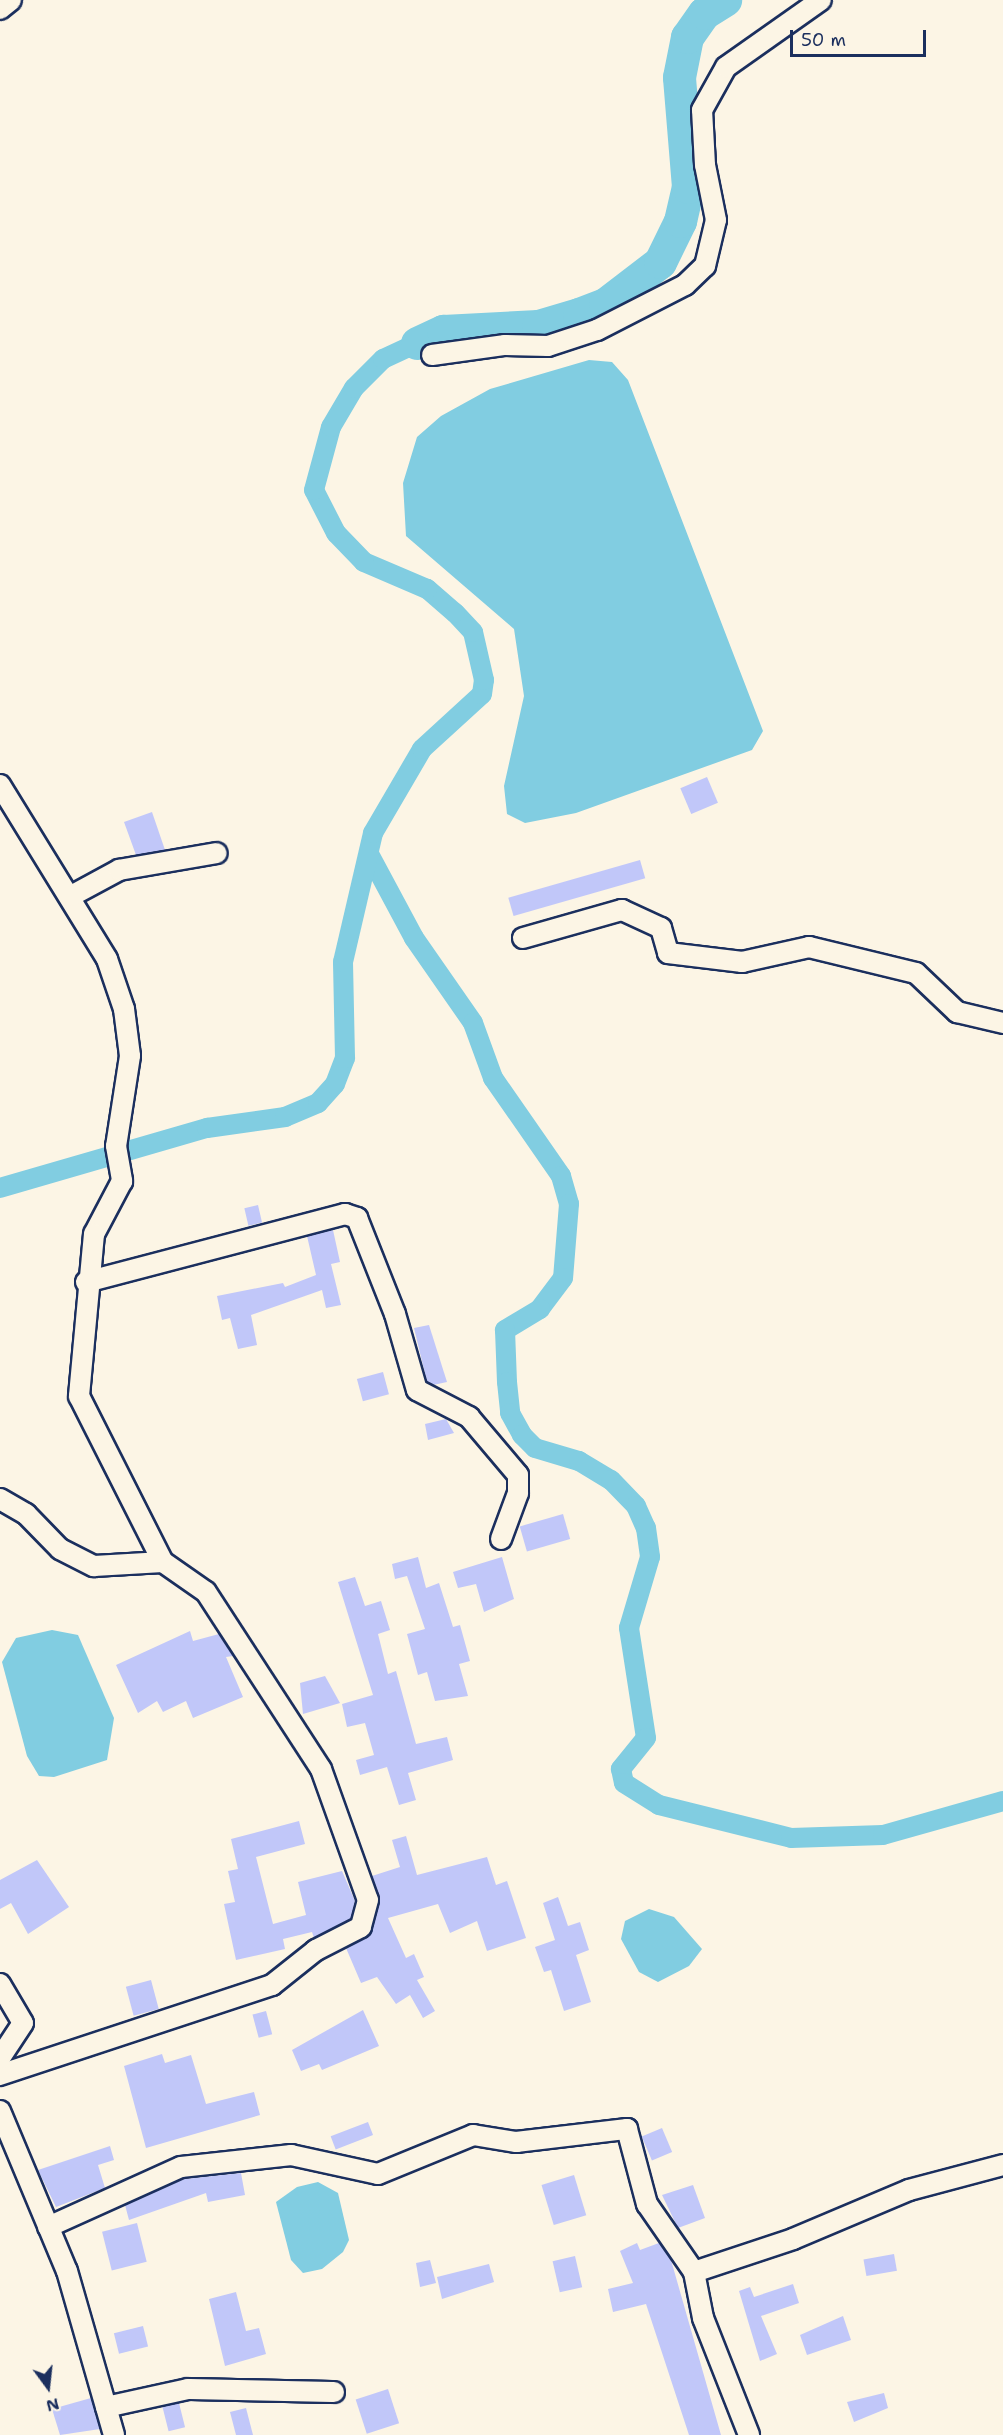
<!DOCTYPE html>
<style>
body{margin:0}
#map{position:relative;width:1003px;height:2435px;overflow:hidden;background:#fcf5e5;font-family:"Shantell Sans",sans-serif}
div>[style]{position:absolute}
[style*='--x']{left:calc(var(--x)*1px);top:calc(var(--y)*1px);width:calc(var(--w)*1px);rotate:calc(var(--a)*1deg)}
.water>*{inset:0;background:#81cde1}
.canal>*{height:20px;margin:-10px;padding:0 10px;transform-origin:10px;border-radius:10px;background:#81cde1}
.river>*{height:33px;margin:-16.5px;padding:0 16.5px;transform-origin:16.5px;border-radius:16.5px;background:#81cde1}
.building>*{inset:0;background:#c1c7f9;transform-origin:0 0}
.roads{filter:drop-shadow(2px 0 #1b2f5e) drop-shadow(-2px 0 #1b2f5e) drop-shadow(0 2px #1b2f5e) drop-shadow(0 -2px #1b2f5e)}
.street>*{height:20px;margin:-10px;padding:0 10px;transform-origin:10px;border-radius:10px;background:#fcf5e5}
span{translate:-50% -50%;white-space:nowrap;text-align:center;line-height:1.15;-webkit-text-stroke:6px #fcf5e5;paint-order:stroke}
.north{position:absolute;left:18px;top:2357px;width:60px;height:60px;-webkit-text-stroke:4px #fcf5e5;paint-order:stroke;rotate:165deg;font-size:16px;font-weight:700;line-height:24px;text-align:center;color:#1b2f5e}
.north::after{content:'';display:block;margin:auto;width:21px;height:27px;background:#1b2f5e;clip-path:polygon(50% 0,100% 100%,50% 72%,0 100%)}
.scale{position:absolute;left:790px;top:30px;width:136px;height:27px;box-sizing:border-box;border:3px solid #1b2f5e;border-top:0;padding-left:8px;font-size:18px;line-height:21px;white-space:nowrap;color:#1b2f5e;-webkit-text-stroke:4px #fcf5e5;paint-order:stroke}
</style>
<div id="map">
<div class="water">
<div style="clip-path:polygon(589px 360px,612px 362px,628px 380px,763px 731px,752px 750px,576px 813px,525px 823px,507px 814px,504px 786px,524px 696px,514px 629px,406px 536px,403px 483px,417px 437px,441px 416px,490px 389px)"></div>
<div style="clip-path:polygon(52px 1630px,78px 1635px,114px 1718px,107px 1760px,54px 1777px,39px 1776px,27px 1756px,2px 1662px,16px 1638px)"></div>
<div style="clip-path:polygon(649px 1909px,674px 1917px,702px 1949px,689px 1966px,658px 1982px,639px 1972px,621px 1939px,625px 1921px)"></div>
<div style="clip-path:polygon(318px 2182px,338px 2193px,349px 2240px,343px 2252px,322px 2269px,303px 2273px,291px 2260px,276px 2202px,297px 2187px)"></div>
</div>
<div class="canal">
<div style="--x:369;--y:854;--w:95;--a:61.8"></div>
<div style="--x:414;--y:938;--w:103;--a:55.2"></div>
<div style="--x:473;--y:1023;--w:59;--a:70"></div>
<div style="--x:493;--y:1078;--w:119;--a:55.2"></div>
<div style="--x:561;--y:1176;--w:29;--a:74"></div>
<div style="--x:569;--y:1204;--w:74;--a:94.6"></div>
<div style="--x:563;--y:1278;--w:39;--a:127"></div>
<div style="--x:540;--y:1309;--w:41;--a:149"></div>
<div style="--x:505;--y:1330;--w:52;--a:87.8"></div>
<div style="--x:507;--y:1382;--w:31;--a:84"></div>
<div style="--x:510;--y:1413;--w:25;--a:61"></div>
<div style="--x:522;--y:1435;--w:18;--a:45"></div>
<div style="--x:535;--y:1448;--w:46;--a:16.5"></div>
<div style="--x:579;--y:1461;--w:37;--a:31"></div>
<div style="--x:611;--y:1480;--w:36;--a:46"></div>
<div style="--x:636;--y:1506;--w:24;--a:66"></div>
<div style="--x:646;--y:1528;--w:29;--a:82"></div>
<div style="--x:650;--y:1557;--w:74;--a:106.5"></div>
<div style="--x:629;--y:1628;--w:111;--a:81.2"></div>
<div style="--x:646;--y:1738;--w:40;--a:129"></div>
<div style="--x:621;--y:1769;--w:14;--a:78"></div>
<div style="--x:624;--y:1783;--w:41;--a:32.2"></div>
<div style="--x:659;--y:1805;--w:136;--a:14"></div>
<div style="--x:791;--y:1838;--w:92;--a:-1.9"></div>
<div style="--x:883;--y:1835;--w:125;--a:-15.8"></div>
<div style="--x:0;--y:1188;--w:216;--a:-16.2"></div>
<div style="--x:207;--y:1128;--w:79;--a:-8"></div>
<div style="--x:285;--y:1117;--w:36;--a:-23"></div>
<div style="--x:318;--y:1103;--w:25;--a:-48"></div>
<div style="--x:335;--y:1084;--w:28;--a:-69"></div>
<div style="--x:345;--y:1058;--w:96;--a:-91.2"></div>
<div style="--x:343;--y:962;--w:132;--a:-76.9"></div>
<div style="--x:373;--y:833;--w:97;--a:-59.7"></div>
<div style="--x:422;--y:749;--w:81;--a:-42.5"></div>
<div style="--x:482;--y:694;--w:14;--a:-82"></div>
<div style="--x:484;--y:680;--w:49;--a:-102.9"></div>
<div style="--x:473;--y:632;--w:26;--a:-133"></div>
<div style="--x:455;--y:613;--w:37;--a:-139"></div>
<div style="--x:427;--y:589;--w:69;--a:-156.8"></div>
<div style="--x:364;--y:562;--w:40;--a:-134"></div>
<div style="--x:336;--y:533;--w:48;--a:-117.1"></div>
<div style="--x:314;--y:490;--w:65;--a:-74.9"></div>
<div style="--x:331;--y:427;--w:45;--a:-59.5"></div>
<div style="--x:354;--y:388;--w:41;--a:-45"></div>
<div style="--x:383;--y:359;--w:38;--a:-25"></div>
</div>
<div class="river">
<div style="--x:417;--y:343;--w:29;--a:-25"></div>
<div style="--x:443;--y:331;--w:95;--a:-3"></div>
<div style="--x:538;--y:326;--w:43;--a:-16.3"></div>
<div style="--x:579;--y:314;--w:28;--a:-21"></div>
<div style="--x:605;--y:304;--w:69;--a:-37.4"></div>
<div style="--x:660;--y:262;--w:46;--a:-64"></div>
<div style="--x:680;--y:221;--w:35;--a:-77"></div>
<div style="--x:688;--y:187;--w:110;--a:-94.7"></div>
<div style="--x:679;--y:77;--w:41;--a:-78.7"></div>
<div style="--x:687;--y:37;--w:29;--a:-55"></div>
<div style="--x:704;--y:13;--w:25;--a:-32"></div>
</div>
<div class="building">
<div style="left:707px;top:777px;width:28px;height:29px;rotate:67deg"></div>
<div style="clip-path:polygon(152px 812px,165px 850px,136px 855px,124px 822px)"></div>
<div style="left:640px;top:860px;width:19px;height:137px;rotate:74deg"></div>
<div style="left:258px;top:1205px;width:18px;height:14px;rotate:77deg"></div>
<div style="clip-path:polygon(333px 1230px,340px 1262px,331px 1264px,341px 1305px,326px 1308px,322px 1290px,251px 1315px,257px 1345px,238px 1349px,230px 1318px,222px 1320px,217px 1296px,283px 1283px,285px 1287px,316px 1275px,307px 1236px)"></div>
<div style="clip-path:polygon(429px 1325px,447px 1382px,433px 1385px,427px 1382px,414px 1328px)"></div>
<div style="left:383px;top:1372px;width:23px;height:27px;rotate:75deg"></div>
<div style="clip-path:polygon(446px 1419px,454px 1433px,428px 1440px,425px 1424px)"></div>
<div style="left:563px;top:1514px;width:26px;height:45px;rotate:74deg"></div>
<div style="clip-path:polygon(418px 1557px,426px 1588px,439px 1583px,453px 1627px,460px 1625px,470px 1661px,459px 1664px,468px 1696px,435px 1701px,427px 1672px,418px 1675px,407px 1634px,425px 1629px,407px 1576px,395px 1579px,392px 1564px)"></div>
<div style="clip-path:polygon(502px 1557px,514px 1599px,484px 1612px,476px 1584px,458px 1588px,453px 1572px)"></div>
<div style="clip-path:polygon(355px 1577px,365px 1606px,381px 1601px,390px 1630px,378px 1634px,388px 1674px,396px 1671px,416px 1744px,447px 1737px,453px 1760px,408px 1773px,416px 1800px,399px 1805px,387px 1767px,360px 1775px,356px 1760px,374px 1755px,365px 1723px,347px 1727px,342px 1704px,373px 1695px,338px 1582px)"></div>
<div style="clip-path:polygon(190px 1631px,193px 1641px,219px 1634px,233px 1656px,226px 1657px,243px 1697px,193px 1718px,186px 1701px,163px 1712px,157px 1701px,138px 1713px,116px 1665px)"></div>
<div style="clip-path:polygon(325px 1676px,340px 1703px,303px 1714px,300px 1683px)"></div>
<div style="clip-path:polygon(299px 1821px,305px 1844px,256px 1857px,273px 1924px,306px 1915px,298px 1882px,342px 1871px,355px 1901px,351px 1919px,314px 1938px,312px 1932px,283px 1939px,285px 1949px,236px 1960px,224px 1904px,235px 1902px,228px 1871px,238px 1869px,231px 1839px)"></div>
<div style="clip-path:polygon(406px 1836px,417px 1875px,487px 1857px,496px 1885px,507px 1881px,526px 1938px,487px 1951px,477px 1921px,450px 1933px,438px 1904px,388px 1918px,406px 1958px,414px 1954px,424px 1977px,417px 1980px,435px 2011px,423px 2018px,410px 1995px,396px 2004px,377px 1977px,361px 1983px,346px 1948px,371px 1934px,380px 1902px,372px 1876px,400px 1867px,392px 1840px)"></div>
<div style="clip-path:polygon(37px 1860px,69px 1907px,28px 1934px,11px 1903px,0 1909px,0 1880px)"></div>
<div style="clip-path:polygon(558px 1897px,568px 1926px,580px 1922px,589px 1950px,576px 1955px,591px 2002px,564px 2011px,551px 1970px,544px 1972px,535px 1947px,555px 1940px,543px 1903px)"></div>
<div style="left:151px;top:1980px;width:30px;height:26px;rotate:75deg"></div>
<div style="clip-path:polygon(363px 2010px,379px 2046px,322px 2070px,319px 2064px,301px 2071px,292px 2050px)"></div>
<div style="left:266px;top:2011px;width:24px;height:14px;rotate:75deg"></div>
<div style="clip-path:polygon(162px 2054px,165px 2063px,191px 2055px,206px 2104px,254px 2092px,260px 2115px,146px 2148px,124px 2066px)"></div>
<div style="left:368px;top:2122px;width:14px;height:40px;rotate:69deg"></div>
<div style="left:662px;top:2128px;width:26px;height:22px;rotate:67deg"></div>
<div style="clip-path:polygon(110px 2146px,114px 2160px,98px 2165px,105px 2188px,56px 2207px,38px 2170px)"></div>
<div style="clip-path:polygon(241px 2173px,245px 2195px,208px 2202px,206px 2193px,129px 2220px,125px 2205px,184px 2179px)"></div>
<div style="left:574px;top:2175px;width:42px;height:34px;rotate:73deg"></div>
<div style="clip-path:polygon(693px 2185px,705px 2218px,678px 2228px,662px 2195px)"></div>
<div style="left:137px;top:2223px;width:40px;height:36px;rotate:76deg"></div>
<div style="clip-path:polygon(637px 2243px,640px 2250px,659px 2243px,671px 2260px,721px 2435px,689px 2435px,646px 2304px,613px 2312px,608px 2289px,633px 2283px,620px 2251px)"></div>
<div style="left:894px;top:2254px;width:17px;height:31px;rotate:80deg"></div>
<div style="left:575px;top:2256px;width:32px;height:23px;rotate:77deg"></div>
<div style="clip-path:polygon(430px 2260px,436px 2283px,420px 2287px,416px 2263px)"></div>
<div style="clip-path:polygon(489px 2264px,494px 2282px,442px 2299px,437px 2277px)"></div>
<div style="clip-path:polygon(793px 2284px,799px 2303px,761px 2316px,777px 2354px,760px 2361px,739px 2291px,750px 2287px,754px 2297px)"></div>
<div style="clip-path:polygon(236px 2292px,246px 2331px,259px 2328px,266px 2354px,225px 2366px,209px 2299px)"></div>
<div style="clip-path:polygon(843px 2316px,851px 2340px,807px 2355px,800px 2335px)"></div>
<div style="left:143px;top:2326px;width:21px;height:30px;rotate:76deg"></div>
<div style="left:388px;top:2389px;width:36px;height:34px;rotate:72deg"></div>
<div style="clip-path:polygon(884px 2393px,888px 2408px,854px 2422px,847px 2402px)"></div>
<div style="clip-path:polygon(91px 2398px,100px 2429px,60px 2435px,52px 2409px)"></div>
<div style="left:179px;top:2403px;width:25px;height:17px;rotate:76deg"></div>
<div style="clip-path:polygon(246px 2408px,253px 2435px,236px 2435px,230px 2412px)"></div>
</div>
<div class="roads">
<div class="street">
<div style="--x:0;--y:9;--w:14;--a:-39"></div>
<div style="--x:432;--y:355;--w:74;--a:-7.8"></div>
<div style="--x:505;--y:345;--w:43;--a:1.3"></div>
<div style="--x:548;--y:346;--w:52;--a:-18.1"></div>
<div style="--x:597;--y:330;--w:99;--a:-27.1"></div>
<div style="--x:685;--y:285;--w:28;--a:-44"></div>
<div style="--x:705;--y:266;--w:47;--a:-76.6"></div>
<div style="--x:716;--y:220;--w:56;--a:-101.3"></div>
<div style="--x:705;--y:165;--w:55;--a:-93.1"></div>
<div style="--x:702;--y:110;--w:49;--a:-60.8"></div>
<div style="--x:726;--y:67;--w:116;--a:-35.2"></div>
<div style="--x:0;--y:785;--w:204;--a:58.4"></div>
<div style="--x:107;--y:959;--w:53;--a:71.2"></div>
<div style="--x:124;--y:1009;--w:47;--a:82.7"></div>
<div style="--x:130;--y:1056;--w:91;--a:98.8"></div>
<div style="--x:116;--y:1146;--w:36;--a:80"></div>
<div style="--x:122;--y:1181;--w:60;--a:117.8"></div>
<div style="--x:94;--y:1234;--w:163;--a:95.3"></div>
<div style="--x:79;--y:1396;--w:186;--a:63.2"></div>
<div style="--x:163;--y:1562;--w:52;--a:34.9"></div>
<div style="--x:206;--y:1592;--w:211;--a:57"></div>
<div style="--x:321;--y:1769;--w:139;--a:70.3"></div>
<div style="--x:368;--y:1900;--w:28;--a:105"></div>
<div style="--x:361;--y:1927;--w:51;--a:152.9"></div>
<div style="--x:316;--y:1950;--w:56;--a:141.5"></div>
<div style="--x:272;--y:1985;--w:287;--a:161.7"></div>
<div style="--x:71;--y:896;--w:55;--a:-28.4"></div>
<div style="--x:119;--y:870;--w:99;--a:-9.8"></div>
<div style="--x:523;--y:938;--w:103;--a:-15.8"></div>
<div style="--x:622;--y:910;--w:43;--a:24.8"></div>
<div style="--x:661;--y:928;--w:26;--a:74"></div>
<div style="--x:668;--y:953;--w:75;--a:6.9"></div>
<div style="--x:742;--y:962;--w:69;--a:-12.6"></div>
<div style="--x:809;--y:947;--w:110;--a:13.7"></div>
<div style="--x:916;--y:973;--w:57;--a:43.6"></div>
<div style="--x:957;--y:1012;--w:47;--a:13.4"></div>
<div style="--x:86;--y:1282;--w:268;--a:-14.7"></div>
<div style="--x:345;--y:1214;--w:13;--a:18"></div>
<div style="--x:357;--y:1218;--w:103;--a:68.4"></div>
<div style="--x:395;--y:1314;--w:79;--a:73.9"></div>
<div style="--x:417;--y:1390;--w:59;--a:27.4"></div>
<div style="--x:469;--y:1417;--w:76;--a:49.8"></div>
<div style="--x:518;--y:1475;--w:18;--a:90"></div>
<div style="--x:518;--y:1493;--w:49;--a:110.3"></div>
<div style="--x:0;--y:1499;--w:30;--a:30"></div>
<div style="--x:26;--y:1514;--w:49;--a:45.8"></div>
<div style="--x:60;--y:1549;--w:38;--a:27"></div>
<div style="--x:94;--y:1566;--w:69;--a:-3.3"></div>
<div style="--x:0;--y:1984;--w:45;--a:59.5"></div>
<div style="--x:23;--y:2023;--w:42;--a:123.3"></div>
<div style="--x:0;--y:2111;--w:173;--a:67.3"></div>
<div style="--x:67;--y:2271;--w:171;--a:74"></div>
<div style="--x:48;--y:2227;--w:146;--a:-24.3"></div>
<div style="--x:181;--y:2167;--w:111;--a:-6.2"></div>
<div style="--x:291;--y:2155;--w:89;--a:12.3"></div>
<div style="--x:378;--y:2174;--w:103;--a:-22.3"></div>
<div style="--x:473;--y:2135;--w:44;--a:9.2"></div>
<div style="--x:516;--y:2142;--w:112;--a:-6.7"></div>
<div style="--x:627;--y:2129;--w:78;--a:75.1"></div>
<div style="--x:647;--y:2204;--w:83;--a:55.3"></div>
<div style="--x:694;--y:2272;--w:104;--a:-18.4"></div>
<div style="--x:793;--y:2239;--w:126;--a:-22.9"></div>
<div style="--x:909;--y:2190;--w:97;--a:-14.9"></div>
<div style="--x:694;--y:2272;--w:47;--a:78.9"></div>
<div style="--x:703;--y:2318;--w:126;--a:68.5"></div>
<div style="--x:106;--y:2407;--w:84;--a:-12.4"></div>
<div style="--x:188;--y:2389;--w:146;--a:1.2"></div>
</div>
</div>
<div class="north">N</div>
<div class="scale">50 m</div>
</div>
